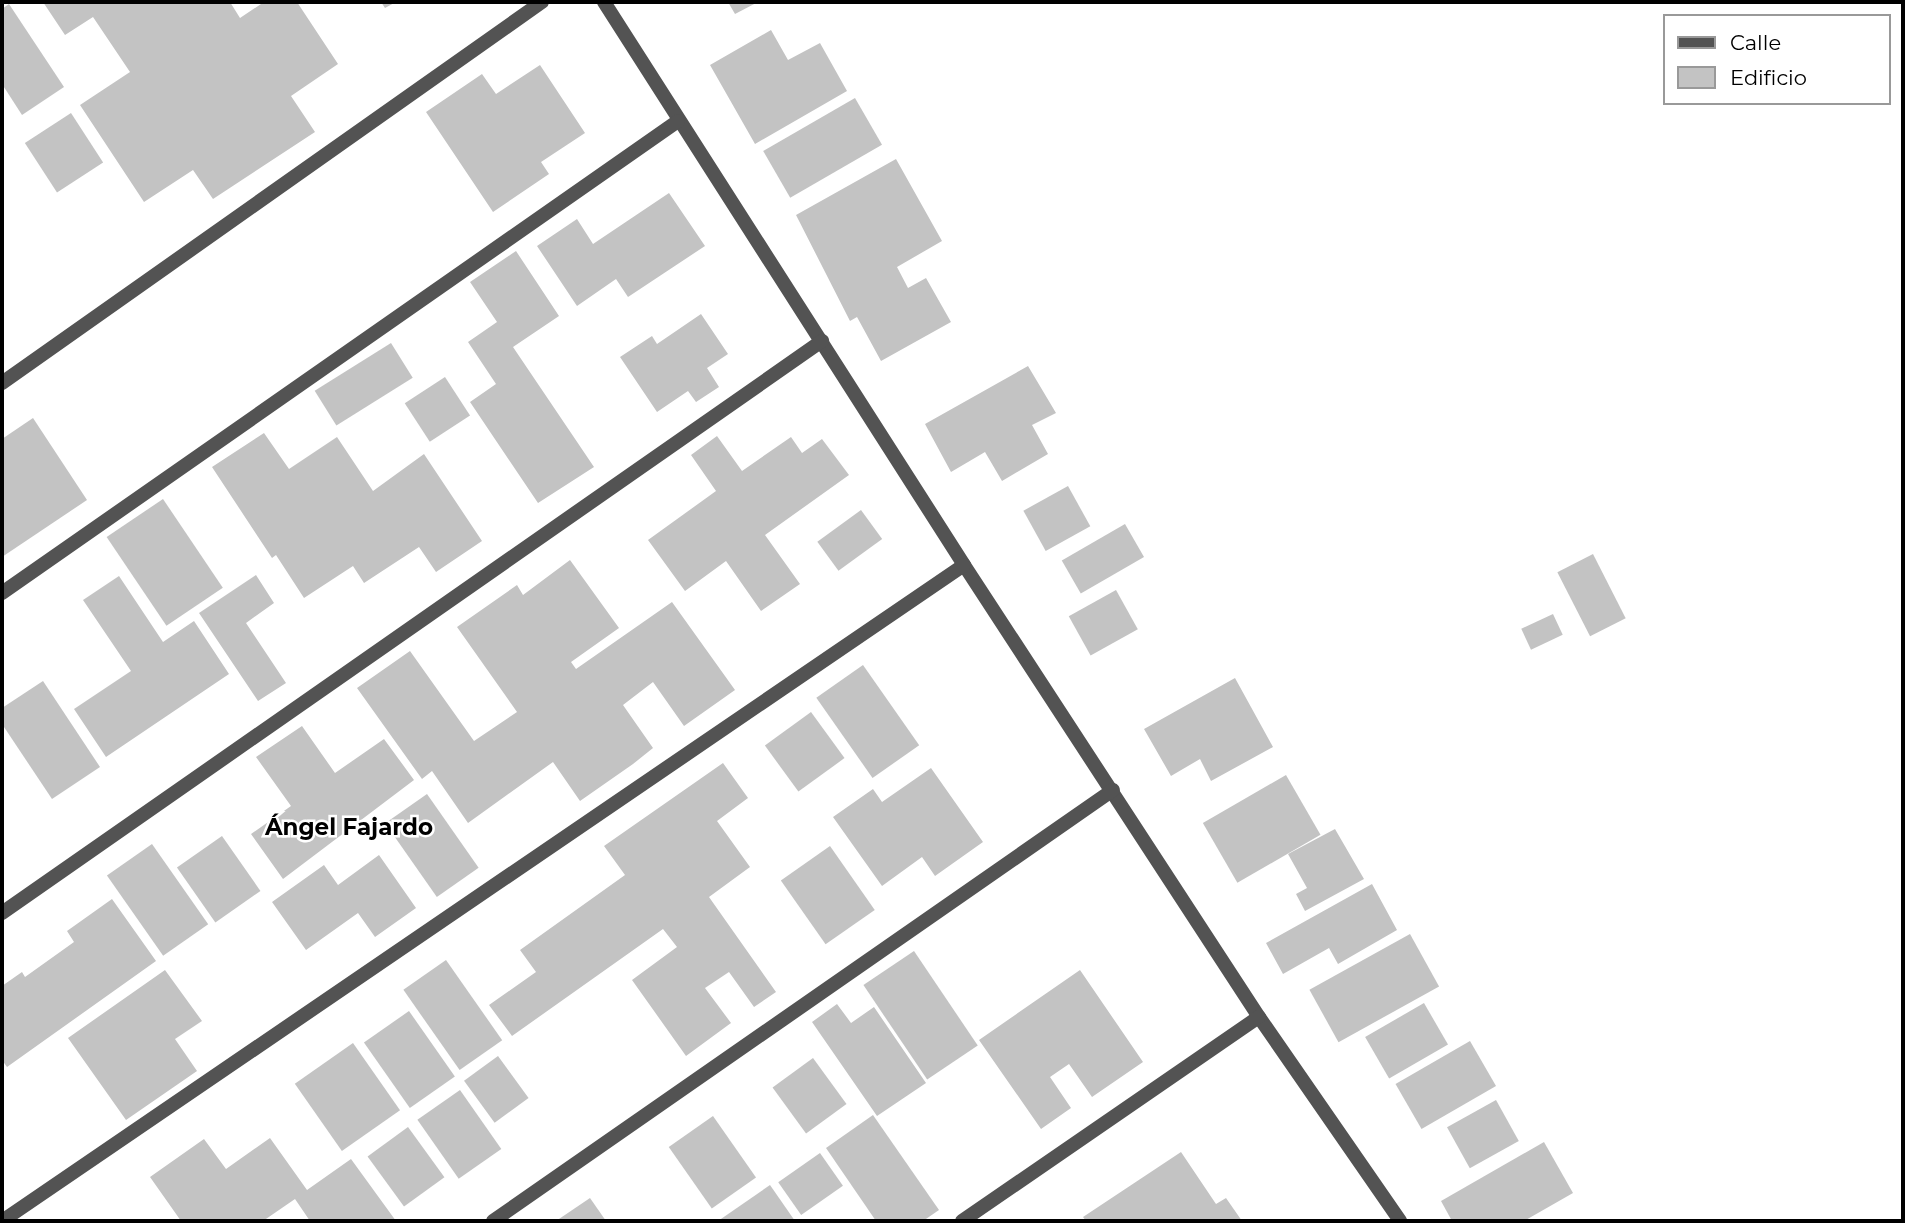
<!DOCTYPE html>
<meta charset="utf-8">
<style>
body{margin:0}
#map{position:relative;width:1905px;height:1223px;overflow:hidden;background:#fff;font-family:Montserrat,sans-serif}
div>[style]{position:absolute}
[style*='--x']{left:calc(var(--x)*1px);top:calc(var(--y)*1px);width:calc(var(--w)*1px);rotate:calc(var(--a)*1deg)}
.building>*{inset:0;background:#c3c3c3;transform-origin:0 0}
.minor>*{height:14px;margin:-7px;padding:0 7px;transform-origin:7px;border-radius:7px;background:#535353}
span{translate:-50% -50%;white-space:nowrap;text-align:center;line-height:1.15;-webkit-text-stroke:5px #fff;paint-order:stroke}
.neighbourhood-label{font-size:23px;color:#000;font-weight:700}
.frame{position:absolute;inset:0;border:4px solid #000;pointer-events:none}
.legend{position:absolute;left:1663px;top:14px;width:228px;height:91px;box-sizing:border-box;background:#fff;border:2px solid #999;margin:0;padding:9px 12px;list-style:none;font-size:21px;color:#000}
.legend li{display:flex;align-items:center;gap:14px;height:35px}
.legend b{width:35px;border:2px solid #999}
</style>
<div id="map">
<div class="building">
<div style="clip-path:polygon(43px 2px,230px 2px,240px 18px,264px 2px,297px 2px,338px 64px,291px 96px,315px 132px,213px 199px,193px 170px,144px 202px,80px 105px,130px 72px,93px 17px,65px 35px)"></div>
<div style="clip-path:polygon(381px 2px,396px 2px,385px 8px)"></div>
<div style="clip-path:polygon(728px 2px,758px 2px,735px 14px)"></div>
<div style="clip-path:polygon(9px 4px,64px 87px,22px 115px,2px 84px,2px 9px)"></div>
<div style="clip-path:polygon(771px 30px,788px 60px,820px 43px,847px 91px,755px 144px,710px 65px)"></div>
<div style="clip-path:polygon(540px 65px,585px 133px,541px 162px,549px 174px,493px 212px,426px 112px,482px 74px,496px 94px)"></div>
<div style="left:855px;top:98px;width:54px;height:106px;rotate:60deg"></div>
<div style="left:71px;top:113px;width:59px;height:55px;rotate:57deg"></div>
<div style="clip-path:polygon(896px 159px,942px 241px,897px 267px,908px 288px,926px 278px,951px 322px,881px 361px,857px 317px,850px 321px,796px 215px)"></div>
<div style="clip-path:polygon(669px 193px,705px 246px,628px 297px,616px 279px,577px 306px,537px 246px,577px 219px,593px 244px)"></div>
<div style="clip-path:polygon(516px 251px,559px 316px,513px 347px,594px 467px,538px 503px,470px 402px,496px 384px,468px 342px,497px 322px,470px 282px)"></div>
<div style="clip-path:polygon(701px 314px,728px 354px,707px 368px,719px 387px,696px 402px,688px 391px,657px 412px,620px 357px,652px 336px,657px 344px)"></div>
<div style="left:391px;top:343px;width:41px;height:90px;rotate:58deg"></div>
<div style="clip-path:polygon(1028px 366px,1056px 413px,1032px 425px,1048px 454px,1002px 481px,985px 452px,951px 472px,925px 424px)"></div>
<div style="left:445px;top:377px;width:46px;height:48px;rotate:57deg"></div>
<div style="clip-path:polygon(33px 418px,87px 500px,2px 557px,2px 439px)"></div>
<div style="clip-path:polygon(264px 433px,289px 469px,337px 437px,373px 491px,424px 454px,482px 541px,436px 572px,419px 547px,364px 583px,353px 566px,304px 598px,276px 555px,272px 558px,212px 467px)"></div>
<div style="clip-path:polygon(717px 436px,742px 471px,791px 437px,802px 453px,822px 439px,849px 475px,765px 535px,800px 584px,761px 611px,726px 561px,685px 591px,648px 540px,716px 491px,691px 455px)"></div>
<div style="left:1068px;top:486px;width:46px;height:51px;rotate:61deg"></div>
<div style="left:163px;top:499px;width:107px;height:68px;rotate:56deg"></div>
<div style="left:861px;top:510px;width:36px;height:54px;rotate:54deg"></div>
<div style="left:1125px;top:524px;width:38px;height:73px;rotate:60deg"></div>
<div style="left:1593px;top:554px;width:72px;height:40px;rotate:63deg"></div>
<div style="clip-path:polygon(570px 560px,619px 628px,571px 662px,576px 669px,672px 602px,735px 690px,684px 726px,653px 682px,623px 705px,653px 748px,633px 764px,580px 801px,553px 762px,468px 823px,432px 771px,422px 779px,357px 688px,410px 651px,474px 741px,517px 712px,457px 627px,517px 585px,523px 595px)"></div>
<div style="clip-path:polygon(256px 575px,274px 603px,246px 623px,286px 683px,258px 701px,199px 613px)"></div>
<div style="clip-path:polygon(119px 576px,163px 642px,194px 621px,229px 674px,106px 757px,74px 709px,131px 671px,83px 600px)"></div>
<div style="left:1116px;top:590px;width:45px;height:54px;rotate:61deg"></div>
<div style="left:1553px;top:614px;width:23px;height:35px;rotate:65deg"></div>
<div style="left:863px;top:665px;width:98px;height:57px;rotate:55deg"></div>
<div style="clip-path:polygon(1235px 678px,1273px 747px,1211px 781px,1200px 759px,1171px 776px,1144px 729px)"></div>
<div style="clip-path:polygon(43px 681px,100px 767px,52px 799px,2px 724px,2px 708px)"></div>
<div style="left:811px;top:712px;width:57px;height:57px;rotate:54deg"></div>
<div style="clip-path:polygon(302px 726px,335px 773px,384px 739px,414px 780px,283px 879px,251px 834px,291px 806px,256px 757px)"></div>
<div style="clip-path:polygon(723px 763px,748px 798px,717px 821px,750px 867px,709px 897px,776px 992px,754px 1007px,729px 972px,705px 988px,731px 1023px,686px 1056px,632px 980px,677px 947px,663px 929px,512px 1036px,489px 1005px,536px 972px,520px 950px,625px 875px,604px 846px)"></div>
<div style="clip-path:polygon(931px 768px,983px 842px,935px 876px,922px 857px,882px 886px,833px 817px,873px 789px,882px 802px)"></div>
<div style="left:1286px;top:775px;width:69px;height:96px;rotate:60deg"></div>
<div style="left:427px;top:794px;width:90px;height:51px;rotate:55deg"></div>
<div style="clip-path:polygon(1335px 829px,1364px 879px,1305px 911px,1296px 894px,1307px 888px,1288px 854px)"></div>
<div style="left:222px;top:836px;width:67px;height:55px;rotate:55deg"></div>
<div style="left:152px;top:844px;width:98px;height:55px;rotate:55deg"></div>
<div style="left:830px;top:846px;width:78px;height:60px;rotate:55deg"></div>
<div style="clip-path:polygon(379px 855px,416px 908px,375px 937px,358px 913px,306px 950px,272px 902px,324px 865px,338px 885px)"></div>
<div style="clip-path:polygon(1372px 884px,1397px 930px,1338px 964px,1329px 948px,1283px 974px,1266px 943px)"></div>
<div style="clip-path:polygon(112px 899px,156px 961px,7px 1067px,2px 1060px,2px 986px,22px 972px,25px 977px,74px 942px,67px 931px)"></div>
<div style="left:1410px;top:934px;width:60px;height:115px;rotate:61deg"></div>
<div style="left:914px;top:951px;width:114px;height:61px;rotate:56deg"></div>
<div style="left:446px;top:960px;width:98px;height:52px;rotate:55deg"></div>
<div style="clip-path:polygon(165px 970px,202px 1021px,175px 1039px,197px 1071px,126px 1120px,68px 1038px)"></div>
<div style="clip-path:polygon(1080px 970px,1143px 1062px,1092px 1097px,1069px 1064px,1050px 1077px,1071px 1108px,1041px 1129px,979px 1040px)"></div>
<div style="left:1424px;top:1003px;width:48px;height:68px;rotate:60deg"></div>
<div style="clip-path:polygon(837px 1004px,851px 1023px,874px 1007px,926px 1083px,877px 1116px,812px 1022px)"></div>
<div style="left:409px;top:1011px;width:80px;height:55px;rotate:55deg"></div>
<div style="left:1470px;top:1041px;width:52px;height:86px;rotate:60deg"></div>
<div style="left:353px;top:1043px;width:82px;height:71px;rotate:55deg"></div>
<div style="left:498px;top:1056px;width:52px;height:42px;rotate:54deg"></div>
<div style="left:813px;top:1058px;width:57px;height:50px;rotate:54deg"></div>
<div style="left:460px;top:1090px;width:72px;height:52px;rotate:55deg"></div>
<div style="left:1496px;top:1100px;width:47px;height:56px;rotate:61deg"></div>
<div style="clip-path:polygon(873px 1115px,939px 1210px,923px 1221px,876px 1221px,826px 1148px)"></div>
<div style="left:713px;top:1116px;width:75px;height:54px;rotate:55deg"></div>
<div style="left:408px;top:1127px;width:62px;height:50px;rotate:54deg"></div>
<div style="clip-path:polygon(270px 1138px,307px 1190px,351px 1159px,396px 1221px,310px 1221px,295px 1199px,263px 1221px,181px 1221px,150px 1177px,204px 1139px,226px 1169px)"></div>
<div style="clip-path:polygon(1544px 1142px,1573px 1193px,1524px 1221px,1452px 1221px,1441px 1201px)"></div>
<div style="clip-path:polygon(1181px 1152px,1216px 1204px,1226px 1198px,1242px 1221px,1086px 1221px,1083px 1217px)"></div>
<div style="left:820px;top:1153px;width:40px;height:51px;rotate:55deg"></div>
<div style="clip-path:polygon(770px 1185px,795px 1221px,718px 1221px)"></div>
<div style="clip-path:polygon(590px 1198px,606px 1221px,556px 1221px)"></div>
</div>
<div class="minor">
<div style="--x:604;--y:2;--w:668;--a:57.4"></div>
<div style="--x:964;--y:565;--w:540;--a:56.87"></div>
<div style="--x:1259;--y:1017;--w:248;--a:55.3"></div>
<div style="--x:2;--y:383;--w:661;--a:-35.21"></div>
<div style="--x:2;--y:593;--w:824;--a:-34.92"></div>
<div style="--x:2;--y:913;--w:1000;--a:-34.9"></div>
<div style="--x:2;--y:1221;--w:1164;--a:-34.29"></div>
<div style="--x:493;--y:1221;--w:755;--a:-34.81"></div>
<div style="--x:962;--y:1221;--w:360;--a:-34.5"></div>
</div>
<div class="neighbourhood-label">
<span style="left:349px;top:827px">Ángel Fajardo</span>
</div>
<div class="frame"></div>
<ul class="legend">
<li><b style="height:9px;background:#535353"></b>Calle</li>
<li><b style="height:19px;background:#c3c3c3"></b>Edificio</li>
</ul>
</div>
